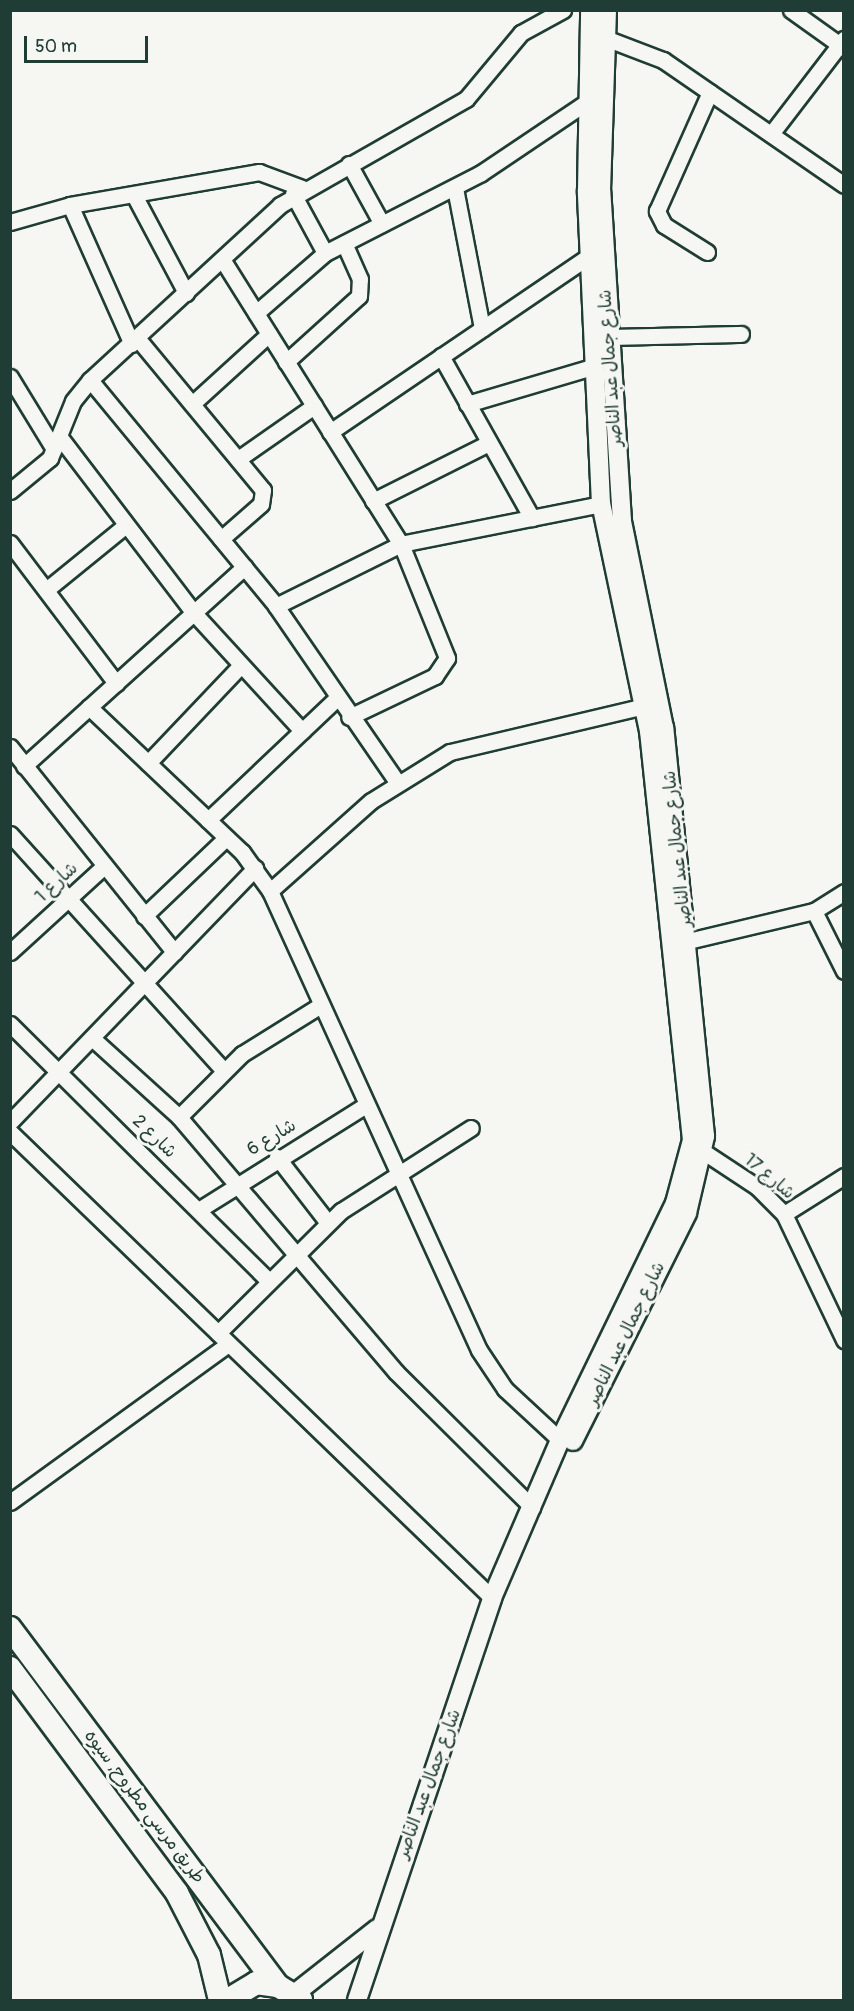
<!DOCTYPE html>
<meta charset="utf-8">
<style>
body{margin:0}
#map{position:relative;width:854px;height:2011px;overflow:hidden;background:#f6f6f2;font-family:Pangolin,"Playpen Sans Arabic",sans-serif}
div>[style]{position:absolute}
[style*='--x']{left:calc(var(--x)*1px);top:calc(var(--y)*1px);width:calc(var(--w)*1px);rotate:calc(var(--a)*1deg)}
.roads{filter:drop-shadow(2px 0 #1f3d34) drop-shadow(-2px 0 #1f3d34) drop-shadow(0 2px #1f3d34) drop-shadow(0 -2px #1f3d34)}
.minor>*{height:15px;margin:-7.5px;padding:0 7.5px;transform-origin:7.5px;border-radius:7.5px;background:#f6f6f2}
.tertiary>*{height:18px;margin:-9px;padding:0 9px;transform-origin:9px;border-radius:9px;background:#f6f6f2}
.primary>*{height:22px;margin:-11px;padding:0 11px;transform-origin:11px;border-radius:11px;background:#f6f6f2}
span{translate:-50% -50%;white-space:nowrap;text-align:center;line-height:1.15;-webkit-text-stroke:6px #f6f6f2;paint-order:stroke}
.street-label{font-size:18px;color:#1f3d34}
.frame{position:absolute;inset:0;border:12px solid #1f3d34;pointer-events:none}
.scale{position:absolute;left:24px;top:36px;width:124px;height:27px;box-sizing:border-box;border:3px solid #1f3d34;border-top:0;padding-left:8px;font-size:18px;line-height:21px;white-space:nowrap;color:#1f3d34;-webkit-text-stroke:4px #f6f6f2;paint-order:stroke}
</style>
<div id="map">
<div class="roads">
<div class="minor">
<div style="--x:791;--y:10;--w:65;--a:35.6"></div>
<div style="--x:605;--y:38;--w:62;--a:20.8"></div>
<div style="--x:663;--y:60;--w:220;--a:34.6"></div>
<div style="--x:771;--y:134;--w:120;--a:-52.5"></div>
<div style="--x:349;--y:164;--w:68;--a:61.2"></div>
<div style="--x:455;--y:188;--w:143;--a:79.1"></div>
<div style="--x:293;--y:194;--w:67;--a:61.5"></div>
<div style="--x:134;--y:195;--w:111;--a:62"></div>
<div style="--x:70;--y:205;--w:192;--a:-9.9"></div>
<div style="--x:259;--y:172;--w:46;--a:20.4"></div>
<div style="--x:10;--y:222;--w:62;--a:-15.8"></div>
<div style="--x:70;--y:205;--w:152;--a:66"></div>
<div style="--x:707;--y:252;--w:51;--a:-147.9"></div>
<div style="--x:664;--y:225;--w:16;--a:-117"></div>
<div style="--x:657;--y:211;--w:130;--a:-66"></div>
<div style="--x:222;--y:259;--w:337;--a:57.9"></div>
<div style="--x:401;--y:544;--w:123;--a:68"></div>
<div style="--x:447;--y:658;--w:22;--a:124"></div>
<div style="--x:435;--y:676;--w:95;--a:154.5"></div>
<div style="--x:256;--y:313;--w:91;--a:-41"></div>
<div style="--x:325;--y:253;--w:175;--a:-27.1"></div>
<div style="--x:481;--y:173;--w:129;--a:-33.9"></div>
<div style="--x:607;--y:337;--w:134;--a:-1.3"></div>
<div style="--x:138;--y:339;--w:196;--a:50.4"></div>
<div style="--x:263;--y:490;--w:14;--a:98"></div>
<div style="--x:261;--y:504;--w:53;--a:138.8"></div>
<div style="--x:441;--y:356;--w:186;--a:60.7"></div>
<div style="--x:286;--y:362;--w:98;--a:-42.1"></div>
<div style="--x:359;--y:296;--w:17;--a:-87"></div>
<div style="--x:360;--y:279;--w:39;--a:-114"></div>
<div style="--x:10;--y:377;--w:84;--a:58.6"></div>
<div style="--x:90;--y:380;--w:293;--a:50.5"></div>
<div style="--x:276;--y:606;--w:214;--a:55.5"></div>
<div style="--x:192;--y:404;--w:104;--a:-42.3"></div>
<div style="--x:467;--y:404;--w:134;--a:-16.5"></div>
<div style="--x:330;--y:432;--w:315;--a:-34.2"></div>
<div style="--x:59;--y:436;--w:223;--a:52.7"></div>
<div style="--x:194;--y:613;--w:160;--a:47.5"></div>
<div style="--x:238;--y:459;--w:93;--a:-34.9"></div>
<div style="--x:10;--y:491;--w:52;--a:-39.5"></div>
<div style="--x:50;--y:458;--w:61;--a:-68"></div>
<div style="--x:73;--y:401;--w:27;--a:-51"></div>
<div style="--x:90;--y:380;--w:258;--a:-42.6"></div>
<div style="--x:280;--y:205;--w:214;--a:-29.7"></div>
<div style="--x:466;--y:99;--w:86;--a:-50.2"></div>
<div style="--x:521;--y:33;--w:48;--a:-28.7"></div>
<div style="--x:373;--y:501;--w:130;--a:-26.6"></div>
<div style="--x:10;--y:543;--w:176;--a:52.9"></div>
<div style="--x:46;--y:590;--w:103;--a:-39.1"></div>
<div style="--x:276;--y:606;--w:140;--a:-26.4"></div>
<div style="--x:401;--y:544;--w:204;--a:-11.3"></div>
<div style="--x:89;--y:707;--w:211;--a:43.5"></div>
<div style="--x:242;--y:852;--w:48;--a:54.3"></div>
<div style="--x:270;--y:891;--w:504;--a:65.52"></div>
<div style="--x:479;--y:1350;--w:47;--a:56.3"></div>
<div style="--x:505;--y:1389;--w:75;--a:42.8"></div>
<div style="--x:10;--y:747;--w:263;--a:51.3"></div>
<div style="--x:148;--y:763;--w:135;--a:-46.5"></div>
<div style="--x:24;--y:766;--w:297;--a:-42.1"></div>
<div style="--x:208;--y:820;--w:176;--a:-43.4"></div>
<div style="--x:10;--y:834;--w:319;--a:47.9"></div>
<div style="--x:270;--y:891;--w:135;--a:-41.7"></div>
<div style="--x:371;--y:801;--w:93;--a:-31.8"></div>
<div style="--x:450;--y:752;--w:199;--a:-13.3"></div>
<div style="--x:814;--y:911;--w:67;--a:63.4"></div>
<div style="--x:144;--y:916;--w:113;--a:-43.6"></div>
<div style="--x:688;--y:941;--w:130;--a:-13.4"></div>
<div style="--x:814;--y:911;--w:36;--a:-32"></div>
<div style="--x:10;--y:952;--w:126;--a:-42.4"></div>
<div style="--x:10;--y:1024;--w:365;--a:44.8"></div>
<div style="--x:92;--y:1038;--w:118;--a:42.2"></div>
<div style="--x:179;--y:1117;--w:335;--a:49.6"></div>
<div style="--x:396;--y:1372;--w:192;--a:44.8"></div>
<div style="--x:179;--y:1117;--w:89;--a:-45"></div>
<div style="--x:242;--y:1054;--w:93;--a:-31.8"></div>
<div style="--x:10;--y:1122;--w:353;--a:-46"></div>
<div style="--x:10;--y:1132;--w:670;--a:44.03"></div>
<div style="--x:704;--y:1152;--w:64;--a:33.4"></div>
<div style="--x:757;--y:1187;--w:38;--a:45"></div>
<div style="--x:784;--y:1214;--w:140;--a:64.5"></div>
<div style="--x:277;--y:1157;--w:83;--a:52.3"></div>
<div style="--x:200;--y:1209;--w:196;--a:-32.1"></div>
<div style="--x:784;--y:1214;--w:71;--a:-32.3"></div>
<div style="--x:218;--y:1333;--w:173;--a:-44.8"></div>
<div style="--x:341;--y:1211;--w:154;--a:-32.6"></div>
<div style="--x:10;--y:1502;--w:269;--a:-35.9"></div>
</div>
<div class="tertiary">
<div style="--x:573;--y:1441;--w:255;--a:-63.4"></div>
<div style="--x:687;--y:1213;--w:79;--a:-76.8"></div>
<div style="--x:705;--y:1136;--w:410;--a:-95.7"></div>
<div style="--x:664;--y:728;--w:211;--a:-101.5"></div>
<div style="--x:622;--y:521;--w:331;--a:-93.6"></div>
<div style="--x:601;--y:191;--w:181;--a:-88.1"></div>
<div style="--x:293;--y:1995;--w:107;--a:-38.2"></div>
<div style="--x:357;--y:2000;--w:424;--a:-71.4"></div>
<div style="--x:492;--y:1598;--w:172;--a:-66.7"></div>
<div style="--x:560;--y:1440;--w:263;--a:-64.1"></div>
<div style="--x:675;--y:1203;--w:65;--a:-74.9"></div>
<div style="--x:692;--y:1140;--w:411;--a:-96"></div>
<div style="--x:649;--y:731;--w:232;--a:-101.9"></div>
<div style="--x:601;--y:504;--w:314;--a:-92.6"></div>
<div style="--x:587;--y:190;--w:180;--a:-89"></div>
</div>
<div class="primary">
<div style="--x:10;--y:1628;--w:447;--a:53.2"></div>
<div style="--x:10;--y:1668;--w:280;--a:53.4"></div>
<div style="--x:177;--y:1893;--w:70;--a:62.7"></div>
<div style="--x:209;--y:1955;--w:46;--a:76.3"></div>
<div style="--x:228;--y:2000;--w:33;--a:-31"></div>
<div style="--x:256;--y:1983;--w:22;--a:8"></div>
<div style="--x:278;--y:1986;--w:27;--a:31"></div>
</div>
</div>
<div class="street-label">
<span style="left:611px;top:368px;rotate:-94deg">شارع جمال عبد الناصر</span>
<span style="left:678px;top:849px;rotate:-96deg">شارع جمال عبد الناصر</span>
<span style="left:57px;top:883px;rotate:-43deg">شارع 1</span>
<span style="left:154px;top:1137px;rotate:44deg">شارع 2</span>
<span style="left:272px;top:1138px;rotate:-31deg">شارع 6</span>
<span style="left:769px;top:1177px;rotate:40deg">شارع 17</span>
<span style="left:626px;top:1334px;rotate:-64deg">شارع جمال عبد الناصر</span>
<span style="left:429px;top:1784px;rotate:-70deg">شارع جمال عبد الناصر</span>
<span style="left:144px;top:1807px;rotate:53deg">طريق مرسي مطروح, سيوه</span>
</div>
<div class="frame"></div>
<div class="scale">50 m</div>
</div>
